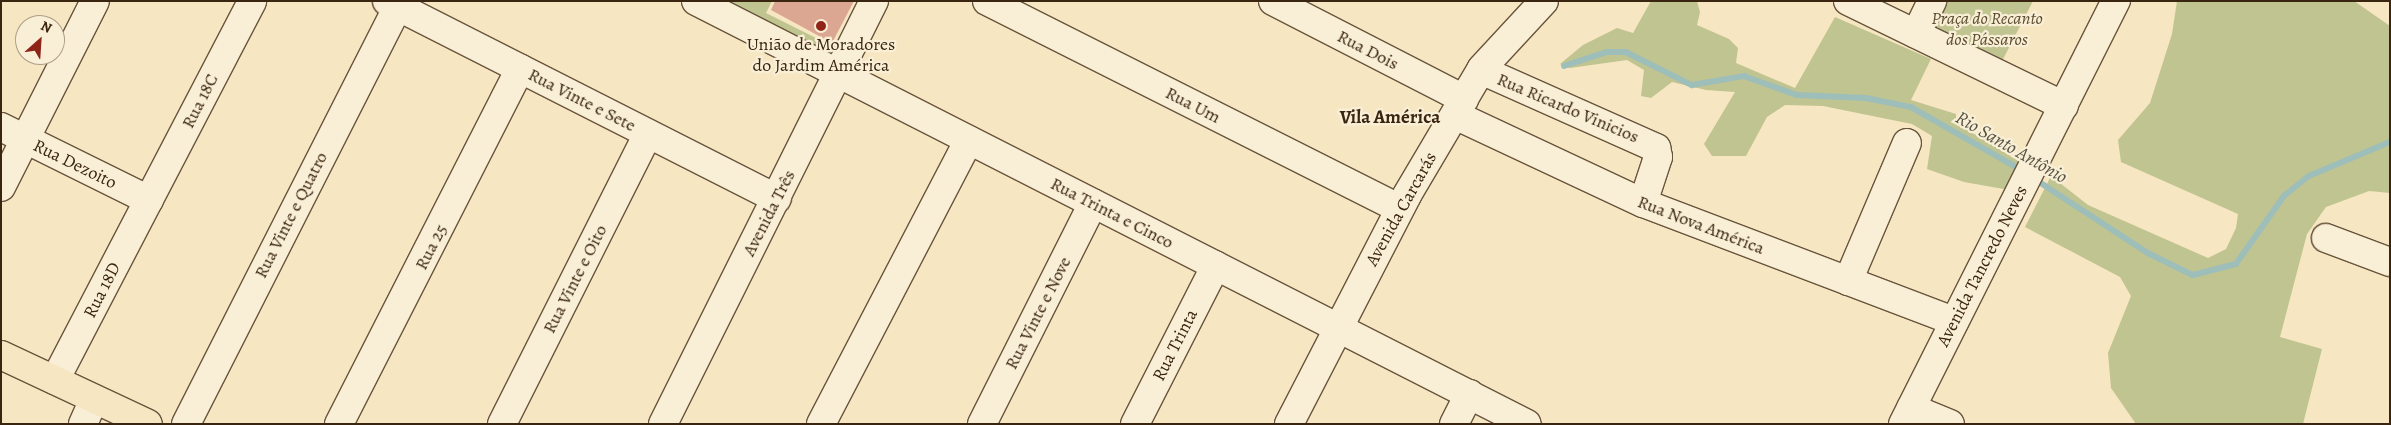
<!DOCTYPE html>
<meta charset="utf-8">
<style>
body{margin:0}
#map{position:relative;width:2391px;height:425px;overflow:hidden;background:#f6e6c2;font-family:Alegreya,serif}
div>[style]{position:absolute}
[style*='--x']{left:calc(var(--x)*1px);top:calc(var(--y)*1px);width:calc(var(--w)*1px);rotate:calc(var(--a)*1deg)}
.green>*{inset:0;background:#c0c490}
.stream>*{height:5.5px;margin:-2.75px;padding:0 2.75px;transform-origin:2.75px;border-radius:2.75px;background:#9ebeba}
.building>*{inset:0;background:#dca792}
.roads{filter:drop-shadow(1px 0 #69553c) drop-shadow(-1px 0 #69553c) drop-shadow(0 1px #69553c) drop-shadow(0 -1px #69553c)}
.minor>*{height:28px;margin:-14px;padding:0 14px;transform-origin:14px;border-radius:14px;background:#f9efd7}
.major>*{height:28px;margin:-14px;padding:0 14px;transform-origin:14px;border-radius:14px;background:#f6e6c2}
.dots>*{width:14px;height:14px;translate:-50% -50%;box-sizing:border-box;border:2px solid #f9efd7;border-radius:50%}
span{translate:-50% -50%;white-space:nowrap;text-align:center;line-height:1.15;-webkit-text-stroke:4.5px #f9efd7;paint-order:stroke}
.park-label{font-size:18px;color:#5c4d30;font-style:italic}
.poi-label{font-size:18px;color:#3a2510}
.street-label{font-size:18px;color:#3a2510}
.neighbourhood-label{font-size:19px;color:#3a2510;font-weight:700}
.water-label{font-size:19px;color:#585343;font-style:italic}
.frame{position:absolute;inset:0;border:2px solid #3a2510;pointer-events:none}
.north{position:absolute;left:15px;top:15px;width:50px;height:50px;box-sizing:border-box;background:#f9efd7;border:1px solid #ad9e87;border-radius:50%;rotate:26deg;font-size:14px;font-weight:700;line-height:20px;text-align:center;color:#3a2510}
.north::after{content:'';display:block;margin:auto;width:18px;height:22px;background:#8f2418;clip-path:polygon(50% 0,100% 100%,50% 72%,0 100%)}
</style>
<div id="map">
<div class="green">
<div style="clip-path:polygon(714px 1px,772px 1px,766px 13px,834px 47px,829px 57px)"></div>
<div style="clip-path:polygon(1651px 1px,1697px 1px,1700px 12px,1697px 25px,1729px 39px,1738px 48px,1736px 63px,1795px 88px,1835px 17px,1931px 59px,1911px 100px,1956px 114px,1956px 123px,2025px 165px,2015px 191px,1964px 182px,1927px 169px,1932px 136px,1912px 124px,1823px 106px,1785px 105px,1767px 117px,1746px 156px,1712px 156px,1704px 144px,1735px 92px,1706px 90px,1672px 82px,1651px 98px,1641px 96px,1644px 70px,1627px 60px,1570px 68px,1560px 64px,1583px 45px,1617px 28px,1633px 33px)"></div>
<div style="clip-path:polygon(1947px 1px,2033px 1px,1999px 67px,1932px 32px)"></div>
<div style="clip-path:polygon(2177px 1px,2354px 1px,2390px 26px,2390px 193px,2369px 191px,2326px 207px,2307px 234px,2280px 337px,2322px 349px,2303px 424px,2136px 424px,2111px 388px,2108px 353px,2131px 296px,2120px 277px,2025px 227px,2051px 176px,2088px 205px,2208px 258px,2226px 249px,2236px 228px,2238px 214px,2121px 162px,2118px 140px,2150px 103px,2172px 34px)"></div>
</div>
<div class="stream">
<div style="--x:1564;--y:66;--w:45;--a:-18"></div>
<div style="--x:1607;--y:52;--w:19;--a:0"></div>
<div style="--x:1626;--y:52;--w:74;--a:26.6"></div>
<div style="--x:1692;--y:85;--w:53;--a:-9.8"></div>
<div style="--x:1744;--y:76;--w:56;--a:19.7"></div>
<div style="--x:1797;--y:95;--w:69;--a:2.5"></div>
<div style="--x:1866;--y:98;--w:46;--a:11.3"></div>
<div style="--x:1911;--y:107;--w:129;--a:29.7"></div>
<div style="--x:2035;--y:179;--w:135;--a:33.2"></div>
<div style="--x:2148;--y:253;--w:50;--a:26.1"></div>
<div style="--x:2193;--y:275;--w:44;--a:-14.3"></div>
<div style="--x:2236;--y:264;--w:83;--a:-54.8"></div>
<div style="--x:2284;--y:196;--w:32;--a:-39"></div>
<div style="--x:2309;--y:176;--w:88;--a:-22.8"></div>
</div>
<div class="building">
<div style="clip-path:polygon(775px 1px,854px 1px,832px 43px,771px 10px)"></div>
</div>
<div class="roads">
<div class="minor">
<div style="--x:387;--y:1;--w:437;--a:26.9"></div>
<div style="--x:696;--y:1;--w:932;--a:26.98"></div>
<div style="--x:987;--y:1;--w:461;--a:26.7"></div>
<div style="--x:1273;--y:1;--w:215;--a:27.2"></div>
<div style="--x:1848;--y:1;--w:240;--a:25.9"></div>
<div style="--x:1916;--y:34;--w:37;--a:-64"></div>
<div style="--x:1481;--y:70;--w:192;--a:24"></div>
<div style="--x:1656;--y:148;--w:9;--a:77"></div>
<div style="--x:1658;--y:157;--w:48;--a:108.1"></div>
<div style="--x:1455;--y:115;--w:208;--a:25.1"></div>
<div style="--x:1643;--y:203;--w:333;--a:20.8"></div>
<div style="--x:1;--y:127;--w:165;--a:26.3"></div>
<div style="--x:1;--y:187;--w:208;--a:-63.2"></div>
<div style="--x:2326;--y:238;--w:68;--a:20.6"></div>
<div style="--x:1848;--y:281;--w:150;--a:-66.9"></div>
<div style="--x:55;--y:380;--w:427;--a:-62.5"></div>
<div style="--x:1911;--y:408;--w:42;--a:22.3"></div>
<div style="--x:83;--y:424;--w:27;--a:-66"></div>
<div style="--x:186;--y:424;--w:469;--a:-63.1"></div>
<div style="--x:339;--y:424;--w:399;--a:-63"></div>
<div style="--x:502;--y:424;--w:325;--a:-63.3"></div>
<div style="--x:663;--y:424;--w:473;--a:-63.5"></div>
<div style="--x:821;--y:424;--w:320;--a:-62.5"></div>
<div style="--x:982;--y:424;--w:247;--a:-63.3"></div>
<div style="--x:1135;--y:424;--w:178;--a:-63"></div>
<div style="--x:1289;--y:424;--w:258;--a:-62.7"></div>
<div style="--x:1407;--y:195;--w:147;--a:-59.4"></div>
<div style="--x:1482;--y:68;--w:91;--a:-47.2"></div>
<div style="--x:1454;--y:424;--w:34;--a:-63"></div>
<div style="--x:1903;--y:424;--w:474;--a:-63.3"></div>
</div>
<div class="major">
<div style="--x:1;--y:355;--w:162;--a:25.1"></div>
</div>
</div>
<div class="dots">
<div style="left:821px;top:26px;background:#8f2418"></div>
</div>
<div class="park-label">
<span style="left:1987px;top:29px">Praça do Recanto<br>dos Pássaros</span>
</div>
<div class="poi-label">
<span style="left:821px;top:55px">União de Moradores<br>do Jardim América</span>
</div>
<div class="street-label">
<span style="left:1368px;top:50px;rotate:27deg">Rua Dois</span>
<span style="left:582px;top:100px;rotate:27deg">Rua Vinte e Sete</span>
<span style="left:200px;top:101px;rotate:-63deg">Rua 18C</span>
<span style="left:1193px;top:105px;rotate:27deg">Rua Um</span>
<span style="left:1568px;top:108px;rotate:23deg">Rua Ricardo Vinicios</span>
<span style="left:75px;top:164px;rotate:26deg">Rua Dezoito</span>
<span style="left:1401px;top:209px;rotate:-61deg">Avenida Carcarás</span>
<span style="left:769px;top:213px;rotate:-63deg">Avenida Três</span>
<span style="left:1112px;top:213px;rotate:27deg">Rua Trinta e Cinco</span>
<span style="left:291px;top:215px;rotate:-63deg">Rua Vinte e Quatro</span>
<span style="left:1701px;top:225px;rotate:21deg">Rua Nova América</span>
<span style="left:431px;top:247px;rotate:-63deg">Rua 25</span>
<span style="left:1982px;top:266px;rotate:-63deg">Avenida Tancredo Neves</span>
<span style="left:575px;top:279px;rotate:-63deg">Rua Vinte e Oito</span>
<span style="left:102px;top:290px;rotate:-63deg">Rua 18D</span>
<span style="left:1038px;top:313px;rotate:-63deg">Rua Vinte e Nove</span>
<span style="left:1175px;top:345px;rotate:-63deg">Rua Trinta</span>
</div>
<div class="neighbourhood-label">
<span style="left:1390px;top:118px">Vila América</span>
</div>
<div class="water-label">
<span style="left:2011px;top:148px;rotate:30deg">Rio Santo Antônio</span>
</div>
<div class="frame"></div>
<div class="north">N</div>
</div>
